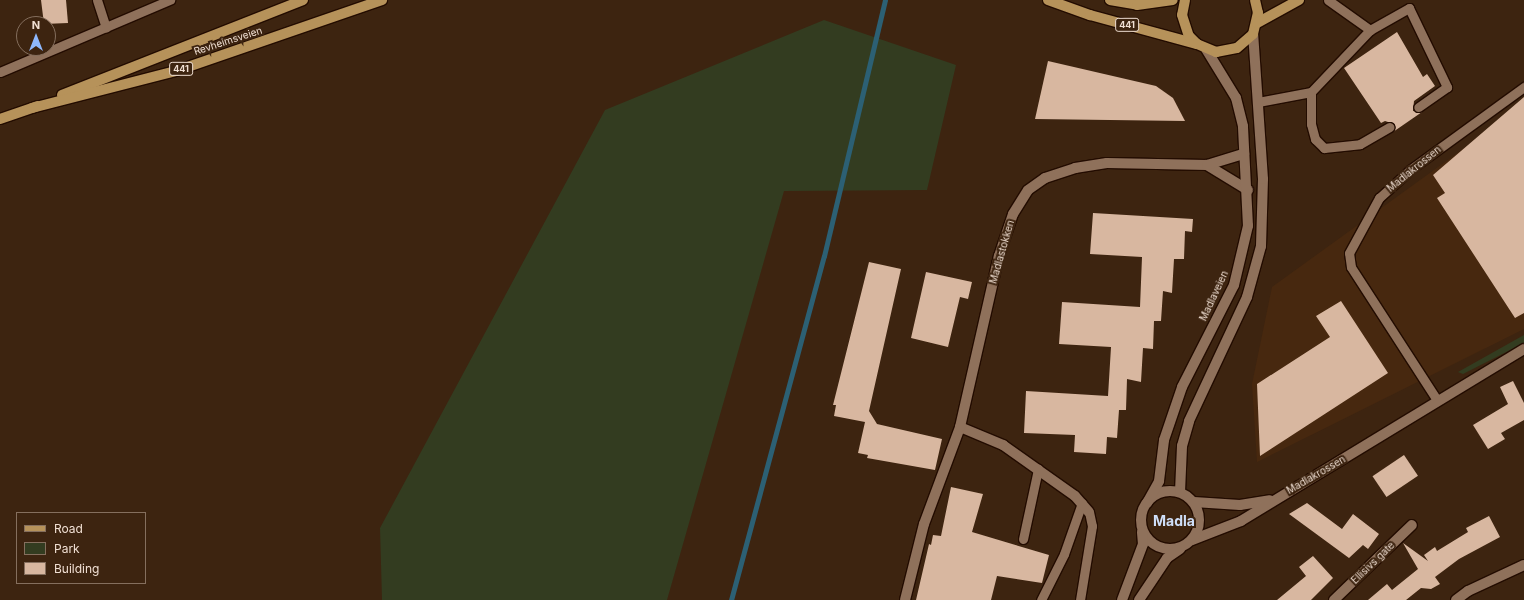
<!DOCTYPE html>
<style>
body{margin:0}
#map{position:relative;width:1524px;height:600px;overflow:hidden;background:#3d2410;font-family:Inter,sans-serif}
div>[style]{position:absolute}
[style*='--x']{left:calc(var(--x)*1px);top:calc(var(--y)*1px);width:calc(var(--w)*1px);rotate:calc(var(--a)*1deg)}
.built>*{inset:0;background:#47280f}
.green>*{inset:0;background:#333c20}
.stream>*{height:5px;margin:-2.5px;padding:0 2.5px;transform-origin:2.5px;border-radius:2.5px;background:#2c6074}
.building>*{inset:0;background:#d8b7a0;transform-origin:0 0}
.roads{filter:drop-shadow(1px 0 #230c00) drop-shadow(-1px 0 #230c00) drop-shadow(0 1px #230c00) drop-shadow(0 -1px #230c00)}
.lane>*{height:9px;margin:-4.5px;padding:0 4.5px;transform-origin:4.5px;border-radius:4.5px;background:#8f715b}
.street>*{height:10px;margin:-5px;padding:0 5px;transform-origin:5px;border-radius:5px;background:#8f715b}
.secondary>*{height:10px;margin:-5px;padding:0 5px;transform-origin:5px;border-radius:5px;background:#8f715b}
.secondary>.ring{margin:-5px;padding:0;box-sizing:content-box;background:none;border:10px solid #8f715b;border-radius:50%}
.primary>*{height:10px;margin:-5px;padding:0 5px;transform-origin:5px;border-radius:5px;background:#b6925a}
span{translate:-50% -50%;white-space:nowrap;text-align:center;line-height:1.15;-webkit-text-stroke:4px #3d2410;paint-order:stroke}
.shield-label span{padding:1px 3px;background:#3d2410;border:1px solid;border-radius:3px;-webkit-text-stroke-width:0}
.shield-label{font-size:9px;color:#f0dfd3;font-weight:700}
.street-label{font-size:10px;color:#f0dfd3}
.district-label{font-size:14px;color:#cfdff9;font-weight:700}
.legend{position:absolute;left:16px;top:512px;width:130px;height:72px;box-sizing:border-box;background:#3d2410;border:1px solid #856f5e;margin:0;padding:5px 7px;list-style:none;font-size:12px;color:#f0dfd3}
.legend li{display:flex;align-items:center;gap:8px;height:20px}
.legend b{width:20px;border:1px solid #856f5e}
.north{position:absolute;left:16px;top:16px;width:40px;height:40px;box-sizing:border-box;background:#3d2410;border:1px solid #856f5e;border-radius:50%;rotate:0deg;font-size:11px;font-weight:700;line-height:16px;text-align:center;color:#f0dfd3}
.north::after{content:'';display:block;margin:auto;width:14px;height:18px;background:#8fb8fd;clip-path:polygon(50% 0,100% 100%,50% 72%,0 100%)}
</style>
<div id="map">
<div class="built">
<div style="clip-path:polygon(1524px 105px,1524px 329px,1257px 462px,1252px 384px,1272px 287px)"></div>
</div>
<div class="green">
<div style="clip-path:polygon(824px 20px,956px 65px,927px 190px,784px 191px,667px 600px,382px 600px,380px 528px,605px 110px)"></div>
<div style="clip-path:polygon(1524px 335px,1524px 343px,1463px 374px,1458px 372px)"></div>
</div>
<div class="stream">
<div style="--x:731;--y:600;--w:356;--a:-74.9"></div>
<div style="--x:824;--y:256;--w:263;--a:-76.6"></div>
</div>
<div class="building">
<div style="clip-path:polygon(41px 0,66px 0,68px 23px,44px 24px)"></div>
<div style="clip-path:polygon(1397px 32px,1423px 77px,1427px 74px,1435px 86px,1414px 101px,1413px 111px,1422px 112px,1393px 132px,1394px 124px,1385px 121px,1381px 123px,1344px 68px)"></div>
<div style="clip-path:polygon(1048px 61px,1156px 86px,1173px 98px,1185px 121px,1035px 119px)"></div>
<div style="clip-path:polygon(1524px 97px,1524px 313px,1515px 318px,1437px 198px,1445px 193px,1433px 175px)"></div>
<div style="clip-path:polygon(1093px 213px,1193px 219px,1192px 232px,1185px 231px,1184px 259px,1174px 259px,1172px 293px,1163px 291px,1161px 321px,1154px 321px,1153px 349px,1143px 348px,1141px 382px,1127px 379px,1126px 410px,1119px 410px,1117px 438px,1107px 437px,1106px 454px,1074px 452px,1075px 435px,1024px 433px,1026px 391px,1108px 396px,1111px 347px,1059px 344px,1062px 302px,1140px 307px,1142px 257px,1090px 254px)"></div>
<div style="clip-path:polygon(869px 262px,901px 269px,869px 411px,877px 424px,942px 439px,935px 470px,867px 458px,868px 455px,858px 453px,865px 422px,834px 416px,836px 405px,833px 405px)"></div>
<div style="clip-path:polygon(926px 272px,972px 282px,968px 299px,960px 297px,948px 347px,911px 338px)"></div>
<div style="clip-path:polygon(1341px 301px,1388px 373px,1260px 456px,1257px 384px,1330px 337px,1316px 316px)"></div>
<div style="clip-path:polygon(1513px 381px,1524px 403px,1524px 420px,1501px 433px,1505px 439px,1488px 449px,1473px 425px,1508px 404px,1500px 387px)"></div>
<div style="left:1404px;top:455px;width:25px;height:38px;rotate:56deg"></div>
<div style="clip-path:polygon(951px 487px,983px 494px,972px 532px,1049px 555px,1042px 583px,997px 576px,991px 600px,916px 600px,929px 544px,931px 545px,933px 535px,941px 536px)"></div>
<div style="clip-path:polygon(1307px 503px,1342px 529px,1353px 514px,1379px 534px,1368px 549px,1363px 545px,1349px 558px,1289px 514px)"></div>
<div style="clip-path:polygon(1489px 516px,1500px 537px,1459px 559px,1435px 577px,1440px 584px,1431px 589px,1421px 588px,1406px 600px,1368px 600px,1387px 584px,1392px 590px,1418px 569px,1403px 543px,1428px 561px,1424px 555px,1435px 547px,1437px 551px,1468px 532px,1466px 528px)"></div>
<div style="clip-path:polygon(1313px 556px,1333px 578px,1311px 600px,1277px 600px,1306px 576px,1299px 567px)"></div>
</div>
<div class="roads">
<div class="lane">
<div style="--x:97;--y:0;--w:29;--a:72"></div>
<div style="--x:1328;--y:0;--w:52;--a:35.5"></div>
<div style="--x:0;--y:72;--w:185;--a:-23"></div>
<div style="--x:1311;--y:92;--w:32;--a:90"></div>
<div style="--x:1311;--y:124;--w:16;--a:75"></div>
<div style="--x:1315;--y:139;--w:13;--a:45"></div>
<div style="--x:1324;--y:148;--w:36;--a:-6"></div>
<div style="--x:1360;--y:144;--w:34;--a:-30"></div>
<div style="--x:1258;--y:102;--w:54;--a:-10.7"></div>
<div style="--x:1311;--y:92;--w:86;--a:-46.4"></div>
<div style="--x:1370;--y:30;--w:45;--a:-29.4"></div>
<div style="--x:1409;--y:8;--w:88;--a:64.3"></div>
<div style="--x:1447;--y:87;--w:35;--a:145"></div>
<div style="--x:1437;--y:400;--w:158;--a:-122.9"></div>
<div style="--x:1351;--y:267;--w:14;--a:-98"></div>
<div style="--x:1349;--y:253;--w:63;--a:-61.4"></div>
<div style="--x:1379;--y:198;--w:43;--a:-42.2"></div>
<div style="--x:1411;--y:169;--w:140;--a:-36"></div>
<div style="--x:1023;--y:539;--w:72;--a:-77.9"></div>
<div style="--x:1041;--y:600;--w:51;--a:-63.4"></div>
<div style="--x:1064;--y:554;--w:54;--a:-70.6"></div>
<div style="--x:1080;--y:600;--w:75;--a:-80.8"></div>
<div style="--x:1092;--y:526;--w:14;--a:-102"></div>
</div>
<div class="street">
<div style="--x:1207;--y:165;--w:48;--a:31.4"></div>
<div style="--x:960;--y:427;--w:47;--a:22.7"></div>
<div style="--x:1003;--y:445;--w:88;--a:35.3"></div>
<div style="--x:1075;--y:496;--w:21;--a:49"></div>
<div style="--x:1194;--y:502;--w:46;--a:3.7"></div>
<div style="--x:1240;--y:505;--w:30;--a:-9"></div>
<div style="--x:1192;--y:540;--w:53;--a:-21.2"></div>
<div style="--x:1241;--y:521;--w:331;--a:-31.3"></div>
<div style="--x:905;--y:600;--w:78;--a:-76"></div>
<div style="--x:924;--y:524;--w:103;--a:-69.6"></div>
<div style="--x:960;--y:427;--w:175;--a:-77.2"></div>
<div style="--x:999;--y:256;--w:44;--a:-71.6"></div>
<div style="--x:1013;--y:214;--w:28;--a:-58"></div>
<div style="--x:1028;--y:190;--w:21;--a:-35"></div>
<div style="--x:1045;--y:178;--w:32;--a:-18"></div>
<div style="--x:1075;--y:168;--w:32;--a:-9"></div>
<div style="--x:1107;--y:163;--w:100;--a:1.1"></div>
<div style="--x:1207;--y:165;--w:39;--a:-17"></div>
<div style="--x:1334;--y:600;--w:108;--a:-43.9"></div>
<div style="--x:1456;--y:600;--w:15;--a:-37"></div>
<div style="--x:1468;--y:591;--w:62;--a:-24.9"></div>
</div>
<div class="secondary">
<div class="ring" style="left:1141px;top:491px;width:48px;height:48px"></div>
<div style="--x:1180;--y:492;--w:46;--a:-87.5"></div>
<div style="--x:1182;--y:446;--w:26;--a:-74"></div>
<div style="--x:1189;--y:421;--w:137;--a:-64.9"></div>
<div style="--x:1247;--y:297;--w:53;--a:-74.6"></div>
<div style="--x:1261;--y:246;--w:67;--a:-88.3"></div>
<div style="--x:1263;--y:179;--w:145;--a:-93.9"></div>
<div style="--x:1147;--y:503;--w:25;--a:-61"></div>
<div style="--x:1159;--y:481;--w:41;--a:-83"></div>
<div style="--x:1164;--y:440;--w:56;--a:-71.2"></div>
<div style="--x:1182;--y:387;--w:114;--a:-63"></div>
<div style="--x:1234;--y:285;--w:61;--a:-76.7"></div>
<div style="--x:1248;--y:226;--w:100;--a:-92.9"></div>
<div style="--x:1243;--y:126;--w:29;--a:-104"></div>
<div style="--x:1236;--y:98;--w:57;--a:-121.5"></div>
<div style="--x:1122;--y:600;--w:60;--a:-69.4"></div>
<div style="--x:1143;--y:544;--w:12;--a:-95"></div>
<div style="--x:1139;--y:600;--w:50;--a:-56.3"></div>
<div style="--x:1167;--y:558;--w:16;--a:-35"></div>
</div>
<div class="primary">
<div style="--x:1048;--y:0;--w:45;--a:19.7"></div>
<div style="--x:1090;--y:15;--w:111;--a:15.2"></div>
<div style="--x:1110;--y:0;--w:27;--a:10"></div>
<div style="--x:1137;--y:5;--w:36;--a:-8"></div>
<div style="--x:1185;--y:0;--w:15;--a:101"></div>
<div style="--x:1182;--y:15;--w:22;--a:72"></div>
<div style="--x:1189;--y:36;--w:11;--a:45"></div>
<div style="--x:1197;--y:44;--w:21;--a:23"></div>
<div style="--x:1216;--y:52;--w:21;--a:-11"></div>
<div style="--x:1237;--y:48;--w:21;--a:-41"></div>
<div style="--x:1253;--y:34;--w:22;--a:-77"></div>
<div style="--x:1258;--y:13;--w:13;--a:-103"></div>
<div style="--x:1257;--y:23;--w:48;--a:-28.7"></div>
<div style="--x:62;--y:95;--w:259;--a:-21.5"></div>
<div style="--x:32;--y:108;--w:149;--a:-14.4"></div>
<div style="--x:176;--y:71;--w:218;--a:-19"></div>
<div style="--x:0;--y:119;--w:40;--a:-18.9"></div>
</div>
</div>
<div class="shield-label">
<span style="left:1127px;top:25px">441</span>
<span style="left:181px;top:69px">441</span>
</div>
<div class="street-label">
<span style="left:228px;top:41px;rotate:-18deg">Revheimsveien</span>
<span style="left:1414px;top:169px;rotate:-39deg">Madlakrossen</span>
<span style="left:1002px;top:252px;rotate:-74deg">Madlastokken</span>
<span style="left:1214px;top:296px;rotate:-65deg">Madlaveien</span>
<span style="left:1316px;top:475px;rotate:-30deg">Madlakrossen</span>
<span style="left:1373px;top:563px;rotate:-44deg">Ellisivs gate</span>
</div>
<div class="district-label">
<span style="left:1174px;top:521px">Madla</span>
</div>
<ul class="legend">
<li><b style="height:5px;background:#b6925a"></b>Road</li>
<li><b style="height:11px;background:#333c20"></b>Park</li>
<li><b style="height:11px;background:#d8b7a0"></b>Building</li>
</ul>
<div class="north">N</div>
</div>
